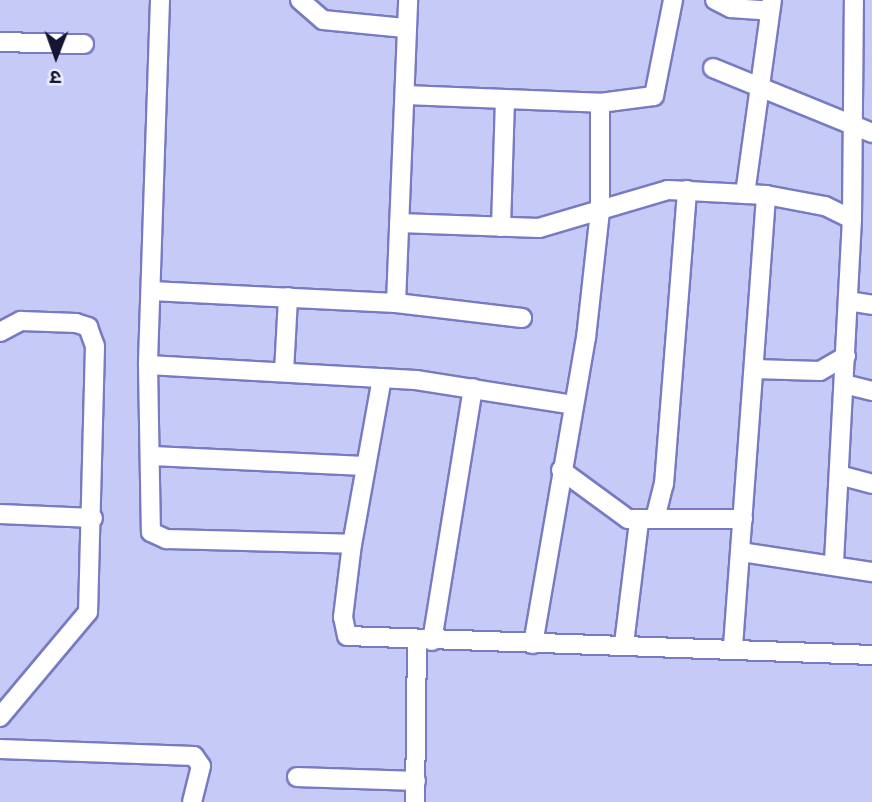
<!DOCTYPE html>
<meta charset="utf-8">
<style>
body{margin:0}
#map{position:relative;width:872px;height:802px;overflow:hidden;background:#c5caf7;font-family:"Fira Sans Condensed","Noto Sans Devanagari",sans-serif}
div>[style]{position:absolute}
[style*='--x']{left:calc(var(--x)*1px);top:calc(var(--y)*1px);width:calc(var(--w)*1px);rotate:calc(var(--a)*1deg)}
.roads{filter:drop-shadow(2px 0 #787bc2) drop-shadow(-2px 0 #787bc2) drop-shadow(0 2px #787bc2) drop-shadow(0 -2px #787bc2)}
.street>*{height:18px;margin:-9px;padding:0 9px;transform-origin:9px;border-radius:9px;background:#fff}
span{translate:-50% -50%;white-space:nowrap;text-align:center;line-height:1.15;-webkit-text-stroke:7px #ebedfd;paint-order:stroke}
.north{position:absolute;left:21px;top:21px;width:70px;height:70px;-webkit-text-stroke:5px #ebedfd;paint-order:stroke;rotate:181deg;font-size:19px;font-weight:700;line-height:28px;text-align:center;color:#151531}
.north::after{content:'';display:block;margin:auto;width:24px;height:32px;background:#151531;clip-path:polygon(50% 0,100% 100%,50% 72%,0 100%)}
</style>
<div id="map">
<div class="roads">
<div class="street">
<div style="--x:160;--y:0;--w:365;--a:91.9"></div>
<div style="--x:148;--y:365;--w:167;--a:89"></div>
<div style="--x:151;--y:532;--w:17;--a:25"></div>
<div style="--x:166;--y:539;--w:186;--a:1.5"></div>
<div style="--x:300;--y:0;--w:30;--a:41"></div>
<div style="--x:323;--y:20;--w:82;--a:5.6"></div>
<div style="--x:715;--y:0;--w:18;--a:27"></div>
<div style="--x:731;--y:8;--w:39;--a:4"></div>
<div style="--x:0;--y:42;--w:84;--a:1.4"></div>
<div style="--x:713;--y:68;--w:172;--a:22.2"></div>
<div style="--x:405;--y:95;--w:195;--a:2.3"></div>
<div style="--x:600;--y:103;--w:54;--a:-7.4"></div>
<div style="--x:654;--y:96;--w:98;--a:-78.8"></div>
<div style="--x:745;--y:194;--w:196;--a:-82.1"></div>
<div style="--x:399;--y:223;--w:140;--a:2"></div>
<div style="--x:539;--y:228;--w:134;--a:-16.4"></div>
<div style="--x:668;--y:190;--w:98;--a:2.9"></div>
<div style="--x:766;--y:195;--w:60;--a:10.6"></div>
<div style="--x:825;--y:206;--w:30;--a:26"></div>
<div style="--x:501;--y:227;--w:125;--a:-88.2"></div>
<div style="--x:151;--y:291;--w:245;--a:2.8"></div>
<div style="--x:396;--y:303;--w:127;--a:6.8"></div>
<div style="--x:848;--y:301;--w:24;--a:9"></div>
<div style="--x:396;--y:303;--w:303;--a:-87.7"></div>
<div style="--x:0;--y:332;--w:24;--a:-28"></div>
<div style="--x:21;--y:321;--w:55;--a:2.1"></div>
<div style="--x:76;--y:323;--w:13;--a:18"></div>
<div style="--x:88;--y:327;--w:20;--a:70"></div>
<div style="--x:95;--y:346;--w:266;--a:91.5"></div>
<div style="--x:88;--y:612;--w:137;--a:130"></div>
<div style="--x:148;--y:365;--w:268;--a:3.2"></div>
<div style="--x:416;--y:380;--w:159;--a:9"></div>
<div style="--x:754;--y:369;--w:66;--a:1.7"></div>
<div style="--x:820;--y:371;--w:30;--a:-30"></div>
<div style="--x:284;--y:372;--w:75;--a:-86.9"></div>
<div style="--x:382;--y:378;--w:169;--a:100.2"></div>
<div style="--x:352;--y:544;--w:74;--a:97"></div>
<div style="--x:343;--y:617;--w:19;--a:78"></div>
<div style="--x:347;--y:636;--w:525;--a:2.07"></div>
<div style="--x:844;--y:384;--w:29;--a:14"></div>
<div style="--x:151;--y:456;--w:215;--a:2.7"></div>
<div style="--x:561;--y:470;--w:83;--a:36.2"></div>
<div style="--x:628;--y:519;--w:115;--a:0"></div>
<div style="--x:839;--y:475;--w:34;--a:15"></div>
<div style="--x:0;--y:514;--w:93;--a:2.5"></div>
<div style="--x:655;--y:519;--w:36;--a:-76"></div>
<div style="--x:664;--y:484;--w:295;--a:-85.5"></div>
<div style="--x:741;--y:552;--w:133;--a:8.7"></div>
<div style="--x:834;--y:562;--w:343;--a:-87"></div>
<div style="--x:852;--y:219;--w:219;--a:-89.5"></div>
<div style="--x:432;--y:641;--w:256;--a:-80.8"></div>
<div style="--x:533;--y:644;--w:311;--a:-80.2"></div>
<div style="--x:586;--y:338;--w:127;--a:-83.7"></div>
<div style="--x:600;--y:212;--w:109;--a:-90"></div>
<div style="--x:624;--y:644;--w:124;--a:-83"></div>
<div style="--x:733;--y:646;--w:452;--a:-85.8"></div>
<div style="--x:0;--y:749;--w:194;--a:2.1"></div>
<div style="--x:194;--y:756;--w:12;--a:55"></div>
<div style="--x:201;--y:766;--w:37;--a:104"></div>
<div style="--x:297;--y:777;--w:119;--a:1.9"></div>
<div style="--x:415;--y:802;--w:160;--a:-89.3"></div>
</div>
</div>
<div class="north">उ</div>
</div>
